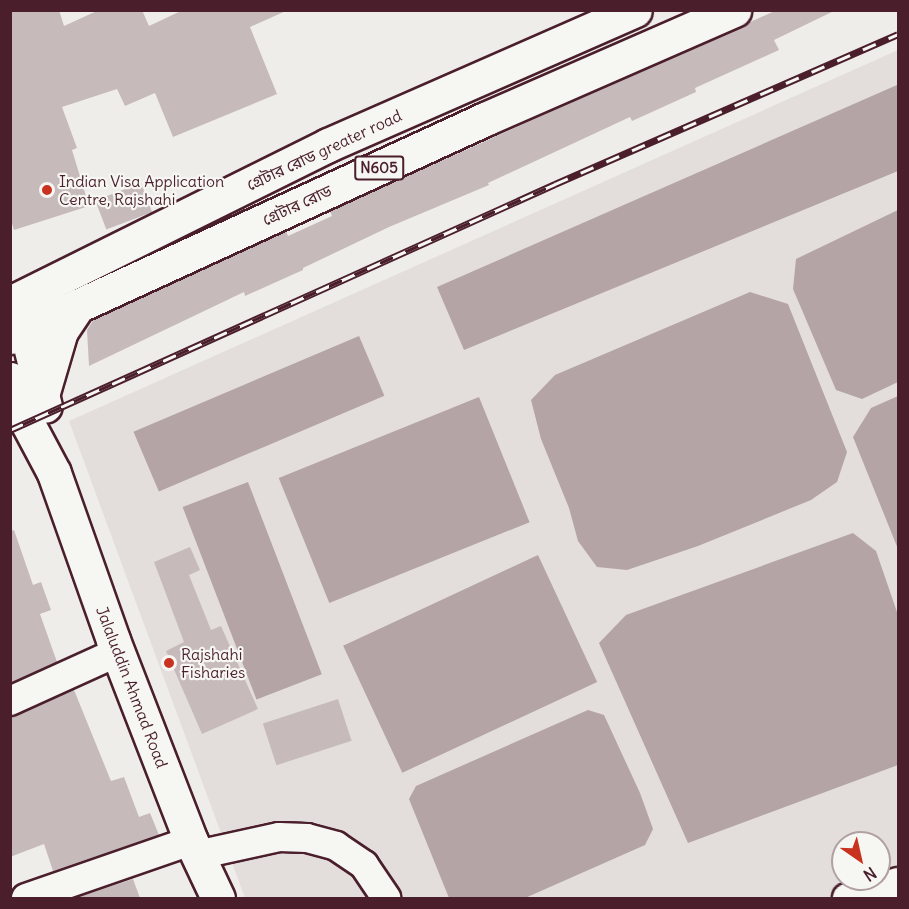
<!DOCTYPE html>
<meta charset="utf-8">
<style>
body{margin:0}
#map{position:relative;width:909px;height:909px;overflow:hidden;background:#efedea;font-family:Delius,"Noto Sans Bengali",sans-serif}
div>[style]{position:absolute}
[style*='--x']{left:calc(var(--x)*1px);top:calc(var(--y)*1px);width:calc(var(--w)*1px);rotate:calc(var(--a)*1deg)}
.built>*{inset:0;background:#e3dedc}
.water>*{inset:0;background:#b4a4a5;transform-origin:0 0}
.building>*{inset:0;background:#c6babb;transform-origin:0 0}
.roads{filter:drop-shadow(2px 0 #4a1f2b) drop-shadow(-2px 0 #4a1f2b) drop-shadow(0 2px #4a1f2b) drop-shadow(0 -2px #4a1f2b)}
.street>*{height:28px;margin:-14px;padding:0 14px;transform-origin:14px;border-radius:14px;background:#f6f6f2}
.secondary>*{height:33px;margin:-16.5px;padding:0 16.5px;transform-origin:16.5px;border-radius:16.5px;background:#f6f6f2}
.highway>*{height:33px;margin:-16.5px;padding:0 16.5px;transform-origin:16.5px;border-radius:16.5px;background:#f6f6f2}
.rail>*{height:7px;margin-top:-3.5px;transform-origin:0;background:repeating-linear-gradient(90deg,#f6f6f2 0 14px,#4a1f2b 0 28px);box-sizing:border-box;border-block:2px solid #4a1f2b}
.dots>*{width:16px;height:16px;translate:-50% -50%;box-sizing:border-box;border:3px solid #f6f6f2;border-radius:50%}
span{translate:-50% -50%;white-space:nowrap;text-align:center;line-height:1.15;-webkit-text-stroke:4.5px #f6f6f2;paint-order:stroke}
.shield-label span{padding:2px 4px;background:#f6f6f2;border:2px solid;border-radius:4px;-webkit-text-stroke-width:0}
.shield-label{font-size:15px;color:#4a1f2b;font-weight:700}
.street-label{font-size:16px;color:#4a1f2b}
.poi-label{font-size:16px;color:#4a1f2b}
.left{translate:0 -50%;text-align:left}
.frame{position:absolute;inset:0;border:12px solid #4a1f2b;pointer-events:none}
.north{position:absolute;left:831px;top:831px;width:60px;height:60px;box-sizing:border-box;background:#f6f6f2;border:2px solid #b1a0a2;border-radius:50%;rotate:146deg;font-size:16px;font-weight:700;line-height:24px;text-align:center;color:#4a1f2b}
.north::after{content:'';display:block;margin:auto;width:21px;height:27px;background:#c8321e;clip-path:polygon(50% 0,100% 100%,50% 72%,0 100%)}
</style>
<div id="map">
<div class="built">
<div style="clip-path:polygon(evenodd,898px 50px,898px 898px,245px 898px,69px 421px,898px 50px,843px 843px,879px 843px,879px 879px,843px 879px,843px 843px)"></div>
</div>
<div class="water">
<div style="clip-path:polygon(897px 85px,898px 171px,464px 350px,437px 287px)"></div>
<div style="clip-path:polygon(898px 210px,898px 382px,862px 399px,836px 390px,793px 289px,796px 259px)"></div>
<div style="clip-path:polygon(750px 292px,788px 304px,847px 452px,837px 482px,811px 500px,698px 546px,627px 570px,597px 567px,578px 541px,569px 508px,541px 439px,531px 400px,555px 375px)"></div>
<div style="left:359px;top:336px;width:65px;height:245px;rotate:67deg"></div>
<div style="clip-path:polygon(898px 396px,898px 549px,853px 437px,871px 408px)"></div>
<div style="left:479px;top:397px;width:135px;height:216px;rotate:68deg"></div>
<div style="left:248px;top:482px;width:206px;height:70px;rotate:69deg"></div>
<div style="clip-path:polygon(853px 533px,876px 551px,898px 615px,898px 765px,688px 843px,599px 643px,626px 615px)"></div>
<div style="left:538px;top:555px;width:140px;height:215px;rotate:65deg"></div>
<div style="clip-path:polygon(588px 710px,604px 715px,640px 793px,653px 829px,645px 845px,525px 898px,449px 898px,409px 799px,416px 786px)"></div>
</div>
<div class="building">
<div style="clip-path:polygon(10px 10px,59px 10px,64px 26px,99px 10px,142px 10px,149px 26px,183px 10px,288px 10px,250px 27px,277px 94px,173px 137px,155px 93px,125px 106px,117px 89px,62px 107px,77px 148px,72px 150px,89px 206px,14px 230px,10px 217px)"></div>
<div style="clip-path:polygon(777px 10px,836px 10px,774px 40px,779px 50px,695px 88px,696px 92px,632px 121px,630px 117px,488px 183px,489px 185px,389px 227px,303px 268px,303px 270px,245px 296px,244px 292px,89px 366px,87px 330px,94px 319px,286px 231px,288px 236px,332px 216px,330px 211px)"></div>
<div style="left:141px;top:183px;width:31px;height:49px;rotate:69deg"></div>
<div style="clip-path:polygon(14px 530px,33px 585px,41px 582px,51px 610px,40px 614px,57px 662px,10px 683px,10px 531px)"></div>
<div style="clip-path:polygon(190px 547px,200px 570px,189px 575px,211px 630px,221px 626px,258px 709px,202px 734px,166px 651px,184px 642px,154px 562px)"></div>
<div style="clip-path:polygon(74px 690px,111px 781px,124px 777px,139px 817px,150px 813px,159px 835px,53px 871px,44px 844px,10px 857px,10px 717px)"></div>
<div style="left:338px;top:699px;width:44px;height:79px;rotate:72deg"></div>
<div style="clip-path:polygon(133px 879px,140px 898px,75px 898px)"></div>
</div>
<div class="roads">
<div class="street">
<div style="--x:10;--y:701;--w:119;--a:-24.4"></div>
<div style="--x:197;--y:855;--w:84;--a:-12.4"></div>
<div style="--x:279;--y:837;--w:28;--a:2"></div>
<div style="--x:307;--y:838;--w:30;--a:15"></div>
<div style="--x:336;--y:846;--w:34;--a:34"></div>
<div style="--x:364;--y:865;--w:40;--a:56"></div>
<div style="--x:26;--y:898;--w:175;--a:-19.1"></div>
<div style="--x:847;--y:898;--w:53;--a:-17.4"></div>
</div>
<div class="secondary">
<div style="--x:19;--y:302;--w:107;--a:76"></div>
<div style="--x:10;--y:379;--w:48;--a:68.2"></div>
<div style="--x:28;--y:424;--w:55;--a:62"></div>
<div style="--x:54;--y:473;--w:177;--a:70.5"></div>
<div style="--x:113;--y:640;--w:216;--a:68.8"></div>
<div style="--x:191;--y:841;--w:63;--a:64.7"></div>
</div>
<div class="highway">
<div style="--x:10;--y:303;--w:355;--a:-26.4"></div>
<div style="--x:328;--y:145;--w:335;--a:-23.7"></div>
<div style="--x:10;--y:337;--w:523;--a:-24.65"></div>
<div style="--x:485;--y:119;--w:272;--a:-23.6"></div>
<div style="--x:10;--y:392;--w:13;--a:45"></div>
<div style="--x:43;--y:392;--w:64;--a:-73.6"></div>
<div style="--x:61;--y:331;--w:30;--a:-56"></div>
</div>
</div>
<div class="rail">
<div style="--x:10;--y:430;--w:598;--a:-24.29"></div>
<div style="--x:555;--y:184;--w:374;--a:-23.6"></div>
</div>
<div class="dots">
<div style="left:47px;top:190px;background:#c8321e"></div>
<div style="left:169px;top:663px;background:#c8321e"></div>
</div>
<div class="shield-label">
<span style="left:379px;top:168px">N605</span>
</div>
<div class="street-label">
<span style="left:324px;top:150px;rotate:-25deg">গ্রেটার রোড greater road</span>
<span style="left:297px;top:205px;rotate:-25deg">গ্রেটার রোড</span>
<span style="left:132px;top:687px;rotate:69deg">Jalaluddin Ahmad Road</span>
</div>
<div class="poi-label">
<span class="left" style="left:59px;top:190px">Indian Visa Application<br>Centre, Rajshahi</span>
<span class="left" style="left:181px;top:663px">Rajshahi<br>Fisharies</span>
</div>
<div class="frame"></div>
<div class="north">N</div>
</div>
